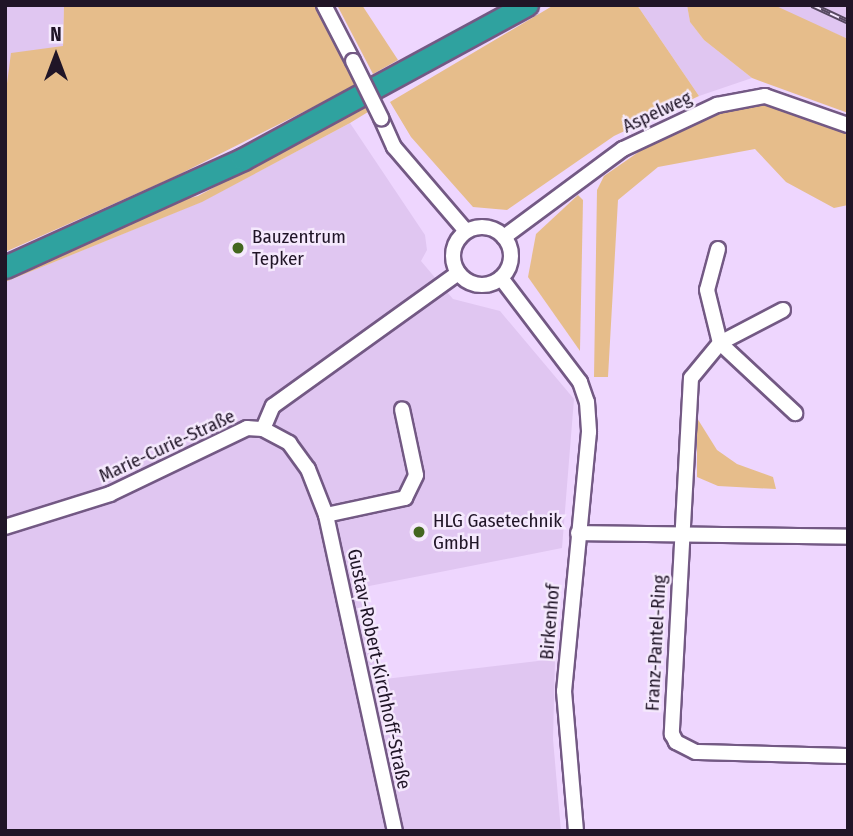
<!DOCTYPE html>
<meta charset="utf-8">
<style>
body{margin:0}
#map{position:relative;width:853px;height:836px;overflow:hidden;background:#eed6fe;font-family:"Fira Sans Condensed",sans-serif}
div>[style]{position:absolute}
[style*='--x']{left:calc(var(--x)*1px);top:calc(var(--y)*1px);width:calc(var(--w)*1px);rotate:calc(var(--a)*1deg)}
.built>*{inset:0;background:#e0c6f1}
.green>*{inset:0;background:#e6bd8b}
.roads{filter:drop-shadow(2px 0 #735984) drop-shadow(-2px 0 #735984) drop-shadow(0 2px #735984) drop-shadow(0 -2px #735984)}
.minor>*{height:14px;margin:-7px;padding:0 7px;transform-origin:7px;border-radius:7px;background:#fff}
.minor>.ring{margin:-7px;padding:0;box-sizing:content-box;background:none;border:14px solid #fff;border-radius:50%}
.highway>*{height:21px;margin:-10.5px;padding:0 10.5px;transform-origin:10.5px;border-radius:10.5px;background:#2fa29f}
.rail>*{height:6px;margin-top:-3px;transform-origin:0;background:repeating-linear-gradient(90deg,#f5e9fd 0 10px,#574961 0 20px);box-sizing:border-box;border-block:2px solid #574961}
.bridges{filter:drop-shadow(2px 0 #735984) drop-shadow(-2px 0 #735984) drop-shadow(0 2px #735984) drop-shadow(0 -2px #735984)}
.minor-bridge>*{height:14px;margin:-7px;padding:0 7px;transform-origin:7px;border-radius:7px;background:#fff}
.dots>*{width:19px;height:19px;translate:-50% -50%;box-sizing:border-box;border:4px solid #f5e9fd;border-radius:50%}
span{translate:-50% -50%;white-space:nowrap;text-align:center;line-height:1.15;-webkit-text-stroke:5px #f5e9fd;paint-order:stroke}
.street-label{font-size:19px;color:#201527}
.poi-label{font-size:19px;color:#201527}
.left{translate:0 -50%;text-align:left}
.frame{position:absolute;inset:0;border:7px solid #201527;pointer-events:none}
.north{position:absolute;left:21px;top:21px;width:70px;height:70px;-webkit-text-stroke:5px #f5e9fd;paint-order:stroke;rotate:0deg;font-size:19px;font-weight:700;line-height:28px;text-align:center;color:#201527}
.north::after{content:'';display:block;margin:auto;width:24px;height:32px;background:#201527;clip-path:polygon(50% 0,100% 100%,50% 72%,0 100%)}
</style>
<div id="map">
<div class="built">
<div style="clip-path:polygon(5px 5px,64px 5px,63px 46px,5px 99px)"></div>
<div style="clip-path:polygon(637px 5px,687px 5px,690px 22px,704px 40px,752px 78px,699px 96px)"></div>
<div style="clip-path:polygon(774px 5px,848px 5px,848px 39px,783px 11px)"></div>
<div style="clip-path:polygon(350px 123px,425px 235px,427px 250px,421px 261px,453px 299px,500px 311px,574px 399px,562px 548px,359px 588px,385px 679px,555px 659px,553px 739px,561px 831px,5px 831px,5px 282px,201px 202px)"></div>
</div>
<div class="green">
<div style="clip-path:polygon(64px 5px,314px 5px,357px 85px,172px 178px,5px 252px,5px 99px,11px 53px,63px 46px)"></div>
<div style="clip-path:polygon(337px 5px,362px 5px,398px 60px,373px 74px)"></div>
<div style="clip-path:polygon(554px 5px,637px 5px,699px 96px,614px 136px,507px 210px,473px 207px,411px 137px,390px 102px)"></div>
<div style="clip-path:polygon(687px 5px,774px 5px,848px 39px,848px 113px,752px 78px,704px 40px,690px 22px)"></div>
<div style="clip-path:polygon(763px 104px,848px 133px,848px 205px,834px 208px,786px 182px,755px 149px,658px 167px,618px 200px,608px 377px,594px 377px,597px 190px,604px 176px,653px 142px,720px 111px)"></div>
<div style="clip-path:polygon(365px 106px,368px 112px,350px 123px,202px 202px,5px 282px,5px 276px,173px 202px,198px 196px)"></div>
<div style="clip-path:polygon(578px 195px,583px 200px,580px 351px,528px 277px,536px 234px)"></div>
<div style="clip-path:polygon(697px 418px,717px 450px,737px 464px,773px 477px,776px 489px,718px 486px,697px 477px)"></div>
</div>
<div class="roads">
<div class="minor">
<div style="--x:324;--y:5;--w:63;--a:62.6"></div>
<div style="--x:381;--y:118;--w:32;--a:66"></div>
<div style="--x:394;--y:147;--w:111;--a:49.4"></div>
<div class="ring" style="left:453px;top:227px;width:44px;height:44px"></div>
<div style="--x:504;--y:237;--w:148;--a:-36.5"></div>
<div style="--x:623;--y:149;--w:104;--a:-25.1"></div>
<div style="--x:717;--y:105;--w:49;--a:-10.6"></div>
<div style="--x:765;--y:96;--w:88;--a:19.3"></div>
<div style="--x:718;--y:249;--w:42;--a:105"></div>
<div style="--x:707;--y:290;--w:55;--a:76.2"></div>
<div style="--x:720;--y:343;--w:103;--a:43"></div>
<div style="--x:501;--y:278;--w:131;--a:52.8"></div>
<div style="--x:580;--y:382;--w:21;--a:71"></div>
<div style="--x:587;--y:402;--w:30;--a:86"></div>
<div style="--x:589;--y:432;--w:260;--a:95.5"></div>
<div style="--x:564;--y:691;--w:141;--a:85.1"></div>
<div style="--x:783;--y:310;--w:71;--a:152.4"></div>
<div style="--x:720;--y:343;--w:45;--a:129.6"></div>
<div style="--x:691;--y:378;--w:357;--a:93.1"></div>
<div style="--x:672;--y:734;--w:9;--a:63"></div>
<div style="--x:676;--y:742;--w:22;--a:27"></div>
<div style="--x:696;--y:752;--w:152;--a:1.5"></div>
<div style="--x:263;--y:429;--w:25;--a:-67"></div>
<div style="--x:273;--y:406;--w:228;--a:-35.7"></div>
<div style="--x:326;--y:515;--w:81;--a:-12.1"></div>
<div style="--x:405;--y:498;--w:25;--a:-64"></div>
<div style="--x:416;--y:475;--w:67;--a:-102"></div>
<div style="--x:5;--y:527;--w:110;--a:-17.4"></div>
<div style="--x:110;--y:494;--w:152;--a:-25.7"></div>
<div style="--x:247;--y:428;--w:16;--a:4"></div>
<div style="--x:263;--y:429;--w:30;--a:28"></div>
<div style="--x:289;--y:443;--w:32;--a:54"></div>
<div style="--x:308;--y:469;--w:49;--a:68.6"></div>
<div style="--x:326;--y:515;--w:323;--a:77.7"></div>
<div style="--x:578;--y:533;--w:270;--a:0.8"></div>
</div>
<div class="highway">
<div style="--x:5;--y:267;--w:261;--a:-24.4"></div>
<div style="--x:243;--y:159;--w:323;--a:-28.5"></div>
</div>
</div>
<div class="rail">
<div style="--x:812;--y:5;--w:40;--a:25"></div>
</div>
<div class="bridges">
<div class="minor-bridge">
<div style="--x:353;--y:61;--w:64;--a:63.8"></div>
</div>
</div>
<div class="dots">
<div style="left:238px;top:248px;background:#43671f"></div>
<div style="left:419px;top:532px;background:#43671f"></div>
</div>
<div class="street-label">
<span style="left:657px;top:112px;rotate:-25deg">Aspelweg</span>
<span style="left:167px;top:446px;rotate:-25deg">Marie-Curie-Straße</span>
<span style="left:550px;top:622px;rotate:-85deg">Birkenhof</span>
<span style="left:656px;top:643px;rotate:-87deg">Franz-Pantel-Ring</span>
<span style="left:379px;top:669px;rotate:78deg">Gustav-Robert-Kirchhoff-Straße</span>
</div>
<div class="poi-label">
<span class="left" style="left:252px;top:248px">Bauzentrum<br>Tepker</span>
<span class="left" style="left:433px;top:532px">HLG Gasetechnik<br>GmbH</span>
</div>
<div class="frame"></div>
<div class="north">N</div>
</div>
